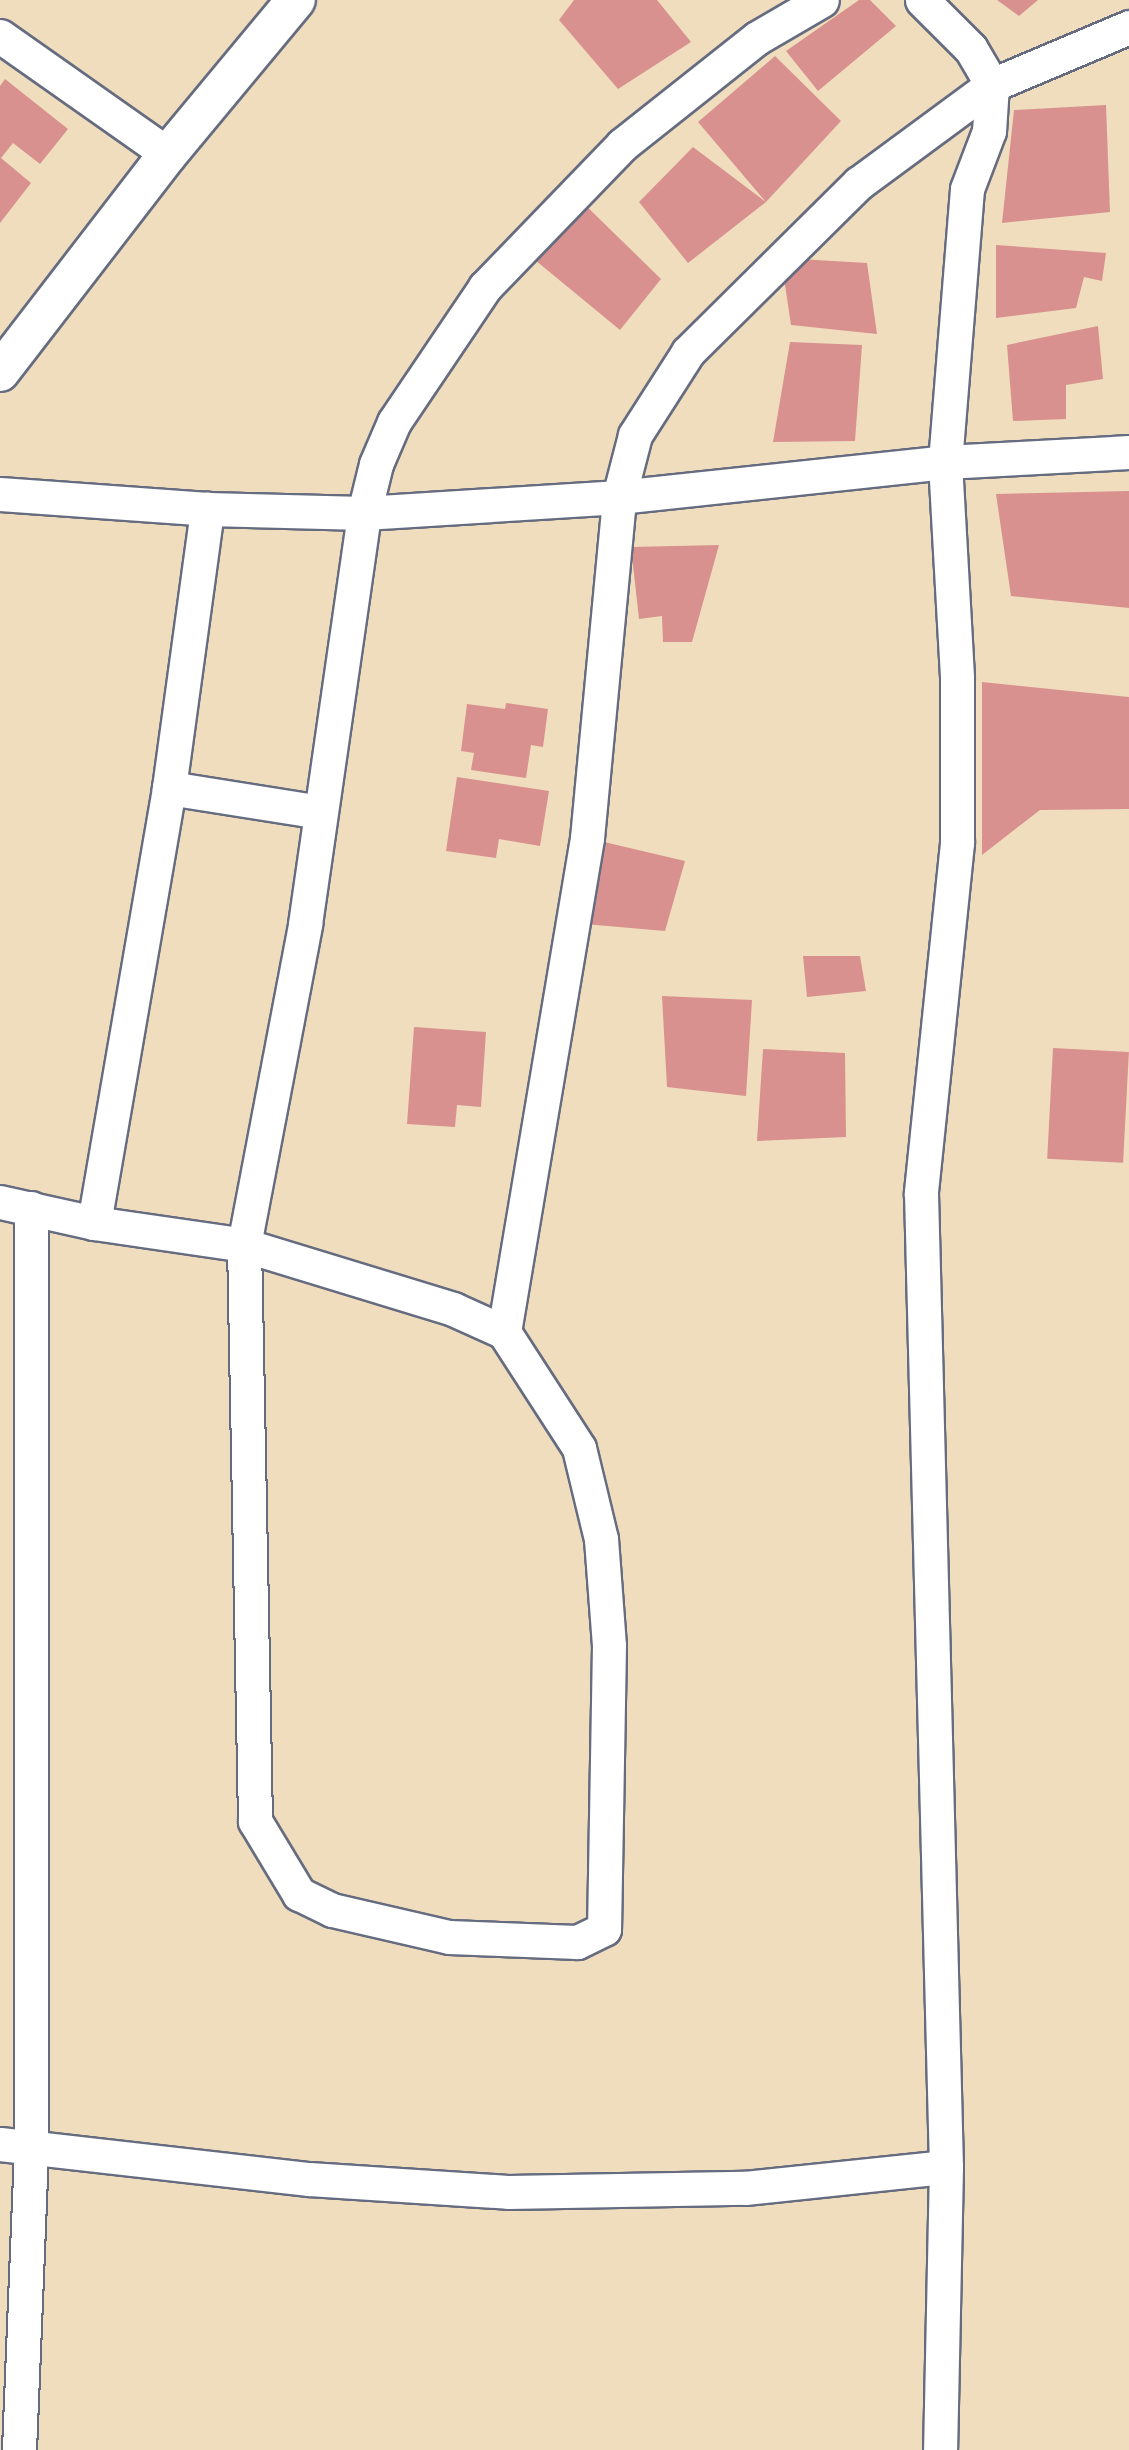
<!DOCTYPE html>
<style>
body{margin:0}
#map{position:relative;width:1129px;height:2450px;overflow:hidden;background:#f0ddbe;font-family:Mynerve,sans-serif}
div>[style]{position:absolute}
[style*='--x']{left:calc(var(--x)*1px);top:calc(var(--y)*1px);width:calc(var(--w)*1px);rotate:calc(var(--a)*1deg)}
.building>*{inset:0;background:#d8918e;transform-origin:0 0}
.roads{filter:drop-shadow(2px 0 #666c80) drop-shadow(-2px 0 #666c80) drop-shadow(0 2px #666c80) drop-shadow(0 -2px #666c80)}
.minor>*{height:33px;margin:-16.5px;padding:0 16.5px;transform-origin:16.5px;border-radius:16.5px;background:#fff}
.tertiary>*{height:38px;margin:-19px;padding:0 19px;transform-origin:19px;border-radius:19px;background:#fff}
span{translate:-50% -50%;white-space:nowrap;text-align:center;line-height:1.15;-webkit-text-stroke:5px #f6f6f2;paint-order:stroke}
</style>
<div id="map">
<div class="building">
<div style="clip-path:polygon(574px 0,657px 0,691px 42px,618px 89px,559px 20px)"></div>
<div style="clip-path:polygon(859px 0,870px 0,896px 26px,818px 91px,786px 51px)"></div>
<div style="clip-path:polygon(997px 0,1038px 0,1019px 16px)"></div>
<div style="clip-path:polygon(775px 56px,841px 121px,766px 202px,688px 263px,639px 202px,693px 147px,766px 202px,698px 122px)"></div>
<div style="clip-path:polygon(5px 79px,68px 129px,40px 164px,13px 143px,1px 158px,31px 183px,0 223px,0 86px)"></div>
<div style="clip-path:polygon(1106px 105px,1110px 212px,1002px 223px,1014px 110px)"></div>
<div style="clip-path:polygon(574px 194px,661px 279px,620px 330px,535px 260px)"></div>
<div style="clip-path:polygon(996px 245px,1106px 253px,1102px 281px,1084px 277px,1076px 308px,996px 318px)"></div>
<div style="clip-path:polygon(781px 258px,867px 263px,877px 334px,791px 325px)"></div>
<div style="clip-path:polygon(1098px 326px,1103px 379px,1066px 385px,1066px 419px,1013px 421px,1007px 345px)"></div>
<div style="clip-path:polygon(790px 342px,862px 345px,855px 441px,773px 442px)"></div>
<div style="clip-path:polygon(1129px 491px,1129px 608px,1011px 596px,996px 494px)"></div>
<div style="clip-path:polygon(719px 545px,692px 642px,663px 642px,662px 616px,639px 619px,631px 547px)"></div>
<div style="clip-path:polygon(982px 682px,1129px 697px,1129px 809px,1040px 810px,982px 855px)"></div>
<div style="clip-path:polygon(506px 703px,548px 709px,543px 747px,531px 745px,526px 778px,471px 770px,474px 753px,461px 751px,467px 704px,505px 709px)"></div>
<div style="clip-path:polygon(457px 777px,549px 791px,540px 846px,499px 839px,496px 858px,446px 851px)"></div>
<div style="clip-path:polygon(587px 838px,685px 861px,665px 931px,573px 923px)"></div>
<div style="clip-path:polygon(803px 956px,860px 956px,866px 991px,807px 997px)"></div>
<div style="clip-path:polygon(662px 996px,752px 1000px,746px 1096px,667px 1087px)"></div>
<div style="clip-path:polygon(414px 1027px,486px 1032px,481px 1107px,457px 1105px,455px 1127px,407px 1124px)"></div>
<div style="left:1053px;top:1048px;width:76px;height:111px;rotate:3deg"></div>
<div style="clip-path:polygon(763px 1049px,845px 1053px,846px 1137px,757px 1141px)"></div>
</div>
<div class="roads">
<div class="minor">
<div style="--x:922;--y:0;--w:69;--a:45"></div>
<div style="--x:971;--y:49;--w:42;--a:59.7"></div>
<div style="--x:992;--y:85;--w:46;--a:93.7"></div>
<div style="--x:989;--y:131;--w:62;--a:110.8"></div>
<div style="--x:967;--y:189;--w:274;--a:94.6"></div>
<div style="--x:945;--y:462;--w:216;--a:86.8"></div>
<div style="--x:957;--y:678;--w:165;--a:90"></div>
<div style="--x:957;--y:843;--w:352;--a:95.9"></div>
<div style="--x:921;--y:1193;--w:974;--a:88.53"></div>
<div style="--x:946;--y:2167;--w:283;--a:91.2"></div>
<div style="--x:0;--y:36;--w:205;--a:35.1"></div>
<div style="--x:0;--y:494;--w:208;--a:4.1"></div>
<div style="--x:207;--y:509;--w:157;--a:1.5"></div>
<div style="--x:364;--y:513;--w:256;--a:-3.6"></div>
<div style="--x:619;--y:497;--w:328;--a:-6.1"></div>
<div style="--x:945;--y:462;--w:184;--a:-3.1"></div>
<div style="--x:169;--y:788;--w:153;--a:9"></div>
<div style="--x:0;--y:1202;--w:96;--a:12.6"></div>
<div style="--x:94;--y:1223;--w:152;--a:8.3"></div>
<div style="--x:244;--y:1245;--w:219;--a:17"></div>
<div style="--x:453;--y:1309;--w:56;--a:24.3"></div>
<div style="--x:504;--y:1332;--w:138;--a:57.1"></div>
<div style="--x:579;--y:1448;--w:94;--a:76.4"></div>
<div style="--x:601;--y:1539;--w:106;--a:85.7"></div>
<div style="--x:609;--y:1645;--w:284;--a:91"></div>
<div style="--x:604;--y:1929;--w:30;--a:154"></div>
<div style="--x:577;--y:1942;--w:128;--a:-177.8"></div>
<div style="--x:449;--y:1937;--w:120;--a:-167"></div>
<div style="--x:332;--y:1910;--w:37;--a:-154"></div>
<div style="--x:299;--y:1894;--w:85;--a:-121.1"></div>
<div style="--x:255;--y:1821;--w:576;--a:-91.09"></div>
<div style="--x:244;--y:1245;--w:327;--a:-79.2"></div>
<div style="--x:305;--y:924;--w:415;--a:-81.8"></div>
<div style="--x:364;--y:513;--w:50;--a:-76.2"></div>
<div style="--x:376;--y:464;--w:46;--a:-66.8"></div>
<div style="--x:394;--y:422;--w:163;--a:-56"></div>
<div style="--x:485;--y:287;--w:197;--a:-46"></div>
<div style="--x:622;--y:145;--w:172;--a:-38.4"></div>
<div style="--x:757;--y:38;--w:75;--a:-30.3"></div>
<div style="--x:94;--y:1223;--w:441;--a:-80.2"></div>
<div style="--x:169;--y:788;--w:282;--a:-82.2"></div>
<div style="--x:504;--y:1332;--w:501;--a:-80.46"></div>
<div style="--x:587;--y:838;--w:342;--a:-84.6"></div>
<div style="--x:619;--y:497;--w:64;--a:-75.5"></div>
<div style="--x:635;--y:435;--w:98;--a:-57.4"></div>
<div style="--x:688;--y:352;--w:240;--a:-44.7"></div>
<div style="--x:859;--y:183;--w:165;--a:-36.4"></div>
<div style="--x:992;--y:85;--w:149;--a:-22.9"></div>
<div style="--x:0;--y:2144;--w:311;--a:6.5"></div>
<div style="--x:309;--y:2179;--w:199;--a:3.7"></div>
<div style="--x:508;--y:2192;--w:237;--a:-1"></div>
<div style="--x:745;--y:2188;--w:202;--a:-6"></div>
<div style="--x:19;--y:2450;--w:305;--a:-87.7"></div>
<div style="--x:31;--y:2145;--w:937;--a:-90"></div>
</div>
<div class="tertiary">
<div style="--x:0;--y:372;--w:275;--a:-52.4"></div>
<div style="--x:168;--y:154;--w:200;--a:-50.3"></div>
</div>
</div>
</div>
